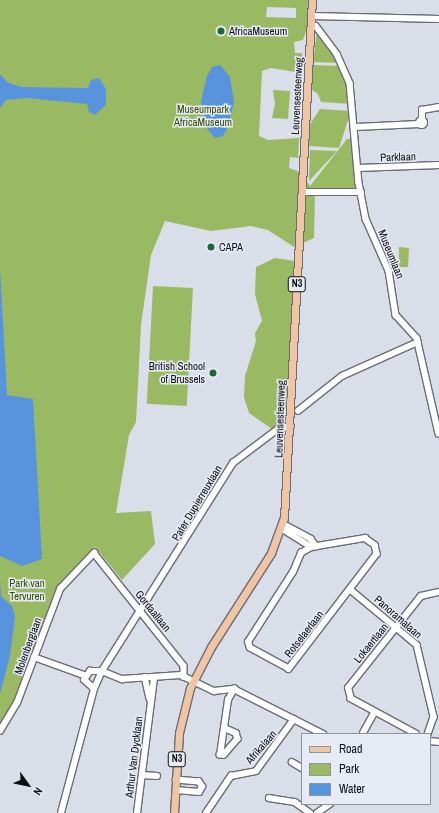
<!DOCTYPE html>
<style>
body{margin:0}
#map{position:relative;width:439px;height:813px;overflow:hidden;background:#dadee9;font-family:"Archivo Narrow",sans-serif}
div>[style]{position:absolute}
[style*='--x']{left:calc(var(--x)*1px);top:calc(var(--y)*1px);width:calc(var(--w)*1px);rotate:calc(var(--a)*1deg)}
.green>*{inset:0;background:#99ba63;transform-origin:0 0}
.water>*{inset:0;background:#5894dd}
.roads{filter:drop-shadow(1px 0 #696d76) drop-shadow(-1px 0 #696d76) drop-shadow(0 1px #696d76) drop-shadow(0 -1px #696d76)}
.minor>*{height:5.5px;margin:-2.75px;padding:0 2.75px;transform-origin:2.75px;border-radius:2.75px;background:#fff}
.minor>.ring{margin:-2.75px;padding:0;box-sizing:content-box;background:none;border:5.5px solid #fff;border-radius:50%}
.major>*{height:7px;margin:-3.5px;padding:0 3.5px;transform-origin:3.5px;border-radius:3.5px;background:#efc5a3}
.dots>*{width:11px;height:11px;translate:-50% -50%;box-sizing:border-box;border:2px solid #e7ebf6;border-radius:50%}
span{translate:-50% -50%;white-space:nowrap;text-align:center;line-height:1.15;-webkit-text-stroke:3px #e7ebf6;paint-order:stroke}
.shield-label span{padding:1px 3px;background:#e7ebf6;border:1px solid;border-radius:3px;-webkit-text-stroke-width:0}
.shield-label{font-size:10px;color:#0c0e11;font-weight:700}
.poi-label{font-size:11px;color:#0c0e11}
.left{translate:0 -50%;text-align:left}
.right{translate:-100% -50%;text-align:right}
.street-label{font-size:11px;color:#0c0e11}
.park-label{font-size:11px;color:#354a03}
.legend{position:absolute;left:301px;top:733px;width:130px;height:72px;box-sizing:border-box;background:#e7ebf6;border:1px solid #8f939a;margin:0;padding:5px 7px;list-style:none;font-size:12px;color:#0c0e11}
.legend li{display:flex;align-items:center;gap:8px;height:20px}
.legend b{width:20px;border:1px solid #8f939a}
.north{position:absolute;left:8px;top:765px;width:40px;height:40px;-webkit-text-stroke:3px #e7ebf6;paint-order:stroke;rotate:123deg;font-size:11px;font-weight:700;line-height:16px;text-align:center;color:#0c0e11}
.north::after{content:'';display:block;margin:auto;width:14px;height:18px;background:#0c0e11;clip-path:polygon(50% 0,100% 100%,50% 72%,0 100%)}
</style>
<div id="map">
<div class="green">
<div style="clip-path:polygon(evenodd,0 0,308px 0,307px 28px,303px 40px,294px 42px,295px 53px,302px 53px,302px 73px,271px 68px,262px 71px,259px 136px,268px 140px,299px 138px,298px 158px,290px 157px,289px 168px,300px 172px,310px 186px,347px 139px,354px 139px,358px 185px,356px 190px,315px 191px,314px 238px,294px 247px,268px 230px,251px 226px,211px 231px,165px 221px,151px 255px,141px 325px,136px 422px,129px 435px,116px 513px,151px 511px,155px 544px,122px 580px,95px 547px,57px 588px,13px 708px,0 728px,0 0,267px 7px,296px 8px,296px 18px,266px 17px,267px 7px)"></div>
<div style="clip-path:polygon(317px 31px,330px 49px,339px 63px,313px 62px)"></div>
<div style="clip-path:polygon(313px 65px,341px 66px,351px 104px,321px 102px,318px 94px,312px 90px)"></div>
<div style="clip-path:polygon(273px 90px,290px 91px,288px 119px,272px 118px,275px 104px)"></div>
<div style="clip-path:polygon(320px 109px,351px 111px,339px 148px,309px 146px,310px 124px)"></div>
<div style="clip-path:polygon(310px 150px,337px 151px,309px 181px)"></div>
<div style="clip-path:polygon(399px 247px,409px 248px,408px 267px,399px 267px)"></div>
<div style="clip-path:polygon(275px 258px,295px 261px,286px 407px,282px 421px,272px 429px,249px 413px,244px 397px,245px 376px,256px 341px,255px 333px,262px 321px,255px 294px,256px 267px)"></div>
<div style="left:153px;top:286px;width:40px;height:118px;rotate:3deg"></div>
</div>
<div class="water">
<div style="clip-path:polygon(220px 65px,230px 77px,234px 102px,228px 127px,223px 136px,215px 138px,205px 126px,201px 101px,207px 76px,212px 67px)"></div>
<div style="clip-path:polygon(0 74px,7px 82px,21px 87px,88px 88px,91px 80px,99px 78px,106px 89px,106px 105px,95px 115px,89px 112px,87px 104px,27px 98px,6px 100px,0 108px)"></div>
<div style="clip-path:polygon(0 268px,7px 395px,33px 399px,42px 559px,22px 566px,0 556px)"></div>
<div style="clip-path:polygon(0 578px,1px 596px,12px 606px,15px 616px,10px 656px,0 694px)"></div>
</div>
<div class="roads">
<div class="minor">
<div style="--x:312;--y:16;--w:127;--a:1.4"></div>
<div style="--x:316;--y:26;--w:35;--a:53"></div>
<div style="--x:337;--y:54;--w:32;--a:66"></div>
<div style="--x:350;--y:83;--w:100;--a:84.9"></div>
<div style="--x:359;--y:183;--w:37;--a:79"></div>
<div style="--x:366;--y:219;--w:57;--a:66.1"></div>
<div style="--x:389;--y:271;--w:45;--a:81"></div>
<div style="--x:396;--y:315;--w:31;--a:48"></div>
<div style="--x:417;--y:338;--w:98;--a:77.1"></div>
<div style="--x:422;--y:119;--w:9;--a:-90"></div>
<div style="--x:422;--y:110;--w:17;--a:-10"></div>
<div class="ring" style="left:419px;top:120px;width:0.5px;height:0.5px"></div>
<div style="--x:356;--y:127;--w:63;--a:-2.7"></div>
<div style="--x:358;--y:168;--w:81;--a:-2.1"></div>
<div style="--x:303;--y:192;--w:58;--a:0"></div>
<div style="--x:298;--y:411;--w:56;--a:-38.5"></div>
<div style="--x:342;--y:376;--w:83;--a:-24.1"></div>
<div style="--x:287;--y:526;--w:27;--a:28"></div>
<div style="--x:311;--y:539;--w:9;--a:54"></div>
<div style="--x:281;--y:528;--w:36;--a:32"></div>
<div style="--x:311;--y:547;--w:55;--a:-9.5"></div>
<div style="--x:365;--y:538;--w:12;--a:35"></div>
<div style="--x:375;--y:545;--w:9;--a:77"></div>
<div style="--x:377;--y:554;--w:145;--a:127.4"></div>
<div style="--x:289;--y:669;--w:44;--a:-151.7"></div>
<div style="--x:250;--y:648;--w:6;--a:-108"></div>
<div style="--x:248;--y:642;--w:83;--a:-57.3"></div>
<div style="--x:293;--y:572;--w:21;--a:-67"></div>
<div style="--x:301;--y:553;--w:12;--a:-31"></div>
<div style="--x:351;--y:590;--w:86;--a:39.8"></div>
<div style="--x:417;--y:645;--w:74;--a:76.7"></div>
<div style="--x:434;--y:717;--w:18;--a:109"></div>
<div style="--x:34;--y:657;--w:53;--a:19.8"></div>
<div style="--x:145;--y:677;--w:22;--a:77"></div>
<div style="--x:94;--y:689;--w:13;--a:-138"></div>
<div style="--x:84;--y:680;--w:11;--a:-56"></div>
<div style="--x:90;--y:671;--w:12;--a:0"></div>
<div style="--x:102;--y:671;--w:22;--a:22"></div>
<div style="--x:122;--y:679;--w:59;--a:-3.9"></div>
<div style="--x:181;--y:675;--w:37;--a:26"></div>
<div style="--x:214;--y:691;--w:20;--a:-6"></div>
<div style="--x:234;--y:689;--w:100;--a:26.8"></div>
<div style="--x:227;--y:729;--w:10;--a:24"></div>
<div style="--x:236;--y:733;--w:6;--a:72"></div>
<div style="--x:238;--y:739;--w:21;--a:131"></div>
<div style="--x:224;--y:755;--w:4;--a:180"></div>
<div style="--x:220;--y:755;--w:56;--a:-81.7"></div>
<div style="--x:228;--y:700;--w:13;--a:-61"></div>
<div style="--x:0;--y:731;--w:33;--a:-59"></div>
<div style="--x:17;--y:703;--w:122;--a:-69.3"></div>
<div style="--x:60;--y:589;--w:50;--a:-46.6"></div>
<div style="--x:94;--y:553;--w:144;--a:51.5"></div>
<div style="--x:184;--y:666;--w:11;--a:90"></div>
<div style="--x:363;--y:733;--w:23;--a:-61"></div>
<div style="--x:416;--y:734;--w:74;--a:-151.7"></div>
<div style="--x:351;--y:699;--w:11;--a:-105"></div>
<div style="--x:348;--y:688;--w:117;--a:-51.6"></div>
<div style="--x:421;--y:596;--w:18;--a:-13"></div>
<div style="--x:430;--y:741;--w:9;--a:6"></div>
<div style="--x:292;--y:762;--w:12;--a:31"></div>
<div style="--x:142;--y:775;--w:15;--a:4"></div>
<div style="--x:176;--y:790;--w:23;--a:5"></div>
<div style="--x:199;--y:792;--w:6;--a:-59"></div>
<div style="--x:202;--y:787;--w:6;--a:-121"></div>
<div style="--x:199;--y:782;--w:23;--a:-175"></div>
<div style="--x:269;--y:798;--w:26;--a:9"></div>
<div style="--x:295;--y:802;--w:19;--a:36"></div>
<div style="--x:61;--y:813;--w:128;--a:-75.1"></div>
<div style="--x:94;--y:689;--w:20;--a:-66"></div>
<div style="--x:102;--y:671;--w:246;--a:-57.8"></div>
<div style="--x:233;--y:463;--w:56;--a:-37.1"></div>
<div style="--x:278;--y:429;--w:13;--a:-13"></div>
<div style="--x:137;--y:813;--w:136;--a:-82.8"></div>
<div style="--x:206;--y:813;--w:45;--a:-56"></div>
<div style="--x:231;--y:776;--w:25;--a:-11"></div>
<div style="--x:256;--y:771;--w:64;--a:-53.8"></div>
<div style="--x:317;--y:813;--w:16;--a:-35"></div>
</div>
<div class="major">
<div style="--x:174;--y:813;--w:80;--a:-86.4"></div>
<div style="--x:179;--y:733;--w:46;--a:-76.3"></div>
<div style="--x:190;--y:688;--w:46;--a:-62.9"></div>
<div style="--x:211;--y:647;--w:112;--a:-57.4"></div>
<div style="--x:271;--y:553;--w:37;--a:-70"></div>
<div style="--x:284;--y:518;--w:519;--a:-86.91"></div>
</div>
</div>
<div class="dots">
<div style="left:221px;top:31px;background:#186a3b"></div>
<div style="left:211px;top:247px;background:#186a3b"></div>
<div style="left:213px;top:373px;background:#186a3b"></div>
</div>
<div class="shield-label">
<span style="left:297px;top:284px">N3</span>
<span style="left:177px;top:759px">N3</span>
</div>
<div class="poi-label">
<span class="left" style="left:229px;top:31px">AfricaMuseum</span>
<span class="left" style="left:219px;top:247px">CAPA</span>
<span class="right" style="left:205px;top:373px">British School<br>of Brussels</span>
</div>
<div class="street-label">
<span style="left:297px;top:96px;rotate:-87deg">Leuvensesteenweg</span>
<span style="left:398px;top:157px;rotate:-2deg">Parklaan</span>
<span style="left:391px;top:254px;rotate:68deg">Museumlaan</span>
<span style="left:280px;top:419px;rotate:-88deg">Leuvensesteenweg</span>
<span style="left:197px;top:503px;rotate:-59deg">Pater Dupierreuxlaan</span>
<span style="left:153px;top:611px;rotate:51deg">Gordaallaan</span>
<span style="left:398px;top:617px;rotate:41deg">Panoramalaan</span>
<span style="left:304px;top:634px;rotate:-52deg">Rotselaerlaan</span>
<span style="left:371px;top:643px;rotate:-51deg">Lokaertlaan</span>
<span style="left:28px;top:646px;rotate:-70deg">Molenberglaan</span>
<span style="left:261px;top:747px;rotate:-49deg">Afrikalaan</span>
<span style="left:134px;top:757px;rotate:-83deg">Arthur Van Dycklaan</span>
</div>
<div class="park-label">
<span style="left:203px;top:116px">Museumpark<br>AfricaMuseum</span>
<span style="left:27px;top:590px">Park van<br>Tervuren</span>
</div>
<ul class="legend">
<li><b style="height:5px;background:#efc5a3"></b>Road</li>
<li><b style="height:11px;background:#99ba63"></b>Park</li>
<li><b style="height:11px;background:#5894dd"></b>Water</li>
</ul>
<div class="north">N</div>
</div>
